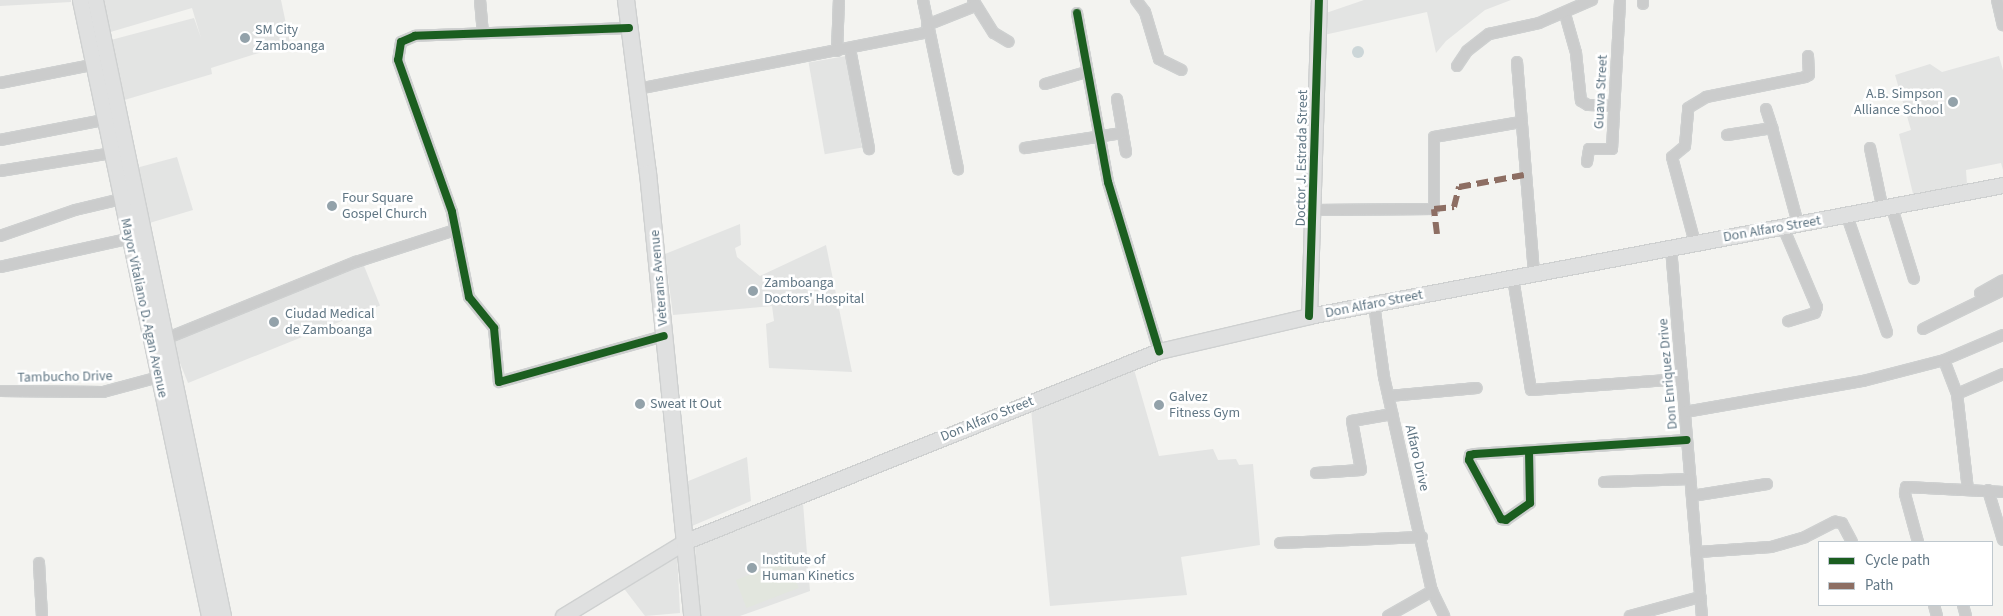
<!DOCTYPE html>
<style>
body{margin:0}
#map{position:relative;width:2003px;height:616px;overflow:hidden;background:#f3f3f0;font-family:"Source Sans 3",sans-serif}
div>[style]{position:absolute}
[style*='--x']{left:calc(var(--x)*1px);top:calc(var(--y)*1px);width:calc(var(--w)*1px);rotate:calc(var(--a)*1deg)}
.built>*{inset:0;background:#e3e4e3;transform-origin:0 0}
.green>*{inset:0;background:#e2e6de;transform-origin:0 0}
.water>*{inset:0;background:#ccd6d8}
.round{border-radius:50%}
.roads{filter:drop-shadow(1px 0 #ced0d0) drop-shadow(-1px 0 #ced0d0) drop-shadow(0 1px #ced0d0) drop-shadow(0 -1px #ced0d0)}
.street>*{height:10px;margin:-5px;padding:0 5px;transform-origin:5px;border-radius:5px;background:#cbcccc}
.secondary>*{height:15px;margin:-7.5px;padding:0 7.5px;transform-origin:7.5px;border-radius:7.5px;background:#dfe0e0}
.primary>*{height:16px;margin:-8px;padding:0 8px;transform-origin:8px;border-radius:8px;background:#dfe0e0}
.quiet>*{height:6px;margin-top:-3px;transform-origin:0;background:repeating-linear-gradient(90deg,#8d6e63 0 12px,transparent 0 18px)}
.cycleway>*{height:8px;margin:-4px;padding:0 4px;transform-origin:4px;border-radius:4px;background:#1b5e20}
.dots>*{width:14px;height:14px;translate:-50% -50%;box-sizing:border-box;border:2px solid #fff;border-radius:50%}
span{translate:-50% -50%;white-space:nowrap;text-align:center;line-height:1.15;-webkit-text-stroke:5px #fff;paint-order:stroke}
.poi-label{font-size:14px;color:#607684}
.left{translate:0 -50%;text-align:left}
.right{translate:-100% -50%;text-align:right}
.street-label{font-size:14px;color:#607684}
.legend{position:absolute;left:1818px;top:541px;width:175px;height:65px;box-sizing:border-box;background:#fff;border:1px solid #bfc8ce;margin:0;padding:6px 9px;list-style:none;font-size:15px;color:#607684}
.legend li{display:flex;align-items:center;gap:10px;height:25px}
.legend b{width:25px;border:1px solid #bfc8ce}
</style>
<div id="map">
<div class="built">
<div style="clip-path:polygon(0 0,71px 0,71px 2px,0 6px)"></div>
<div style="clip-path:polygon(101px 0,281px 0,290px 43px,211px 68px,212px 74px,121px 101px,107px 41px,194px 18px,201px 38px,192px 8px,107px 33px)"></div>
<div style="clip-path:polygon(1364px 0,1511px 0,1485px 10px,1446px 41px,1436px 53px,1427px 12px,1324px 35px,1323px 14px)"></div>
<div style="left:846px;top:56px;width:93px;height:38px;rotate:80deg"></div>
<div style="clip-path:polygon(1999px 56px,2003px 70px,2003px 170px,2001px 163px,1966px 170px,1967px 184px,1913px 194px,1899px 134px,1911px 130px,1895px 75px,1930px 64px,1942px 72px)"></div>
<div style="clip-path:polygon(177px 157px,193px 210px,146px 224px,136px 168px)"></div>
<div style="clip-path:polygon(740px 224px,741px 245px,735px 248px,737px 257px,760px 276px,826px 245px,852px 372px,769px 368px,766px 324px,774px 321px,772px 306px,673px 315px,665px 254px)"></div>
<div style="left:362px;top:261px;width:48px;height:207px;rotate:68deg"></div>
<div style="clip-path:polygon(1133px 366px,1159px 456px,1213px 449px,1218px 460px,1236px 459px,1239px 465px,1253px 464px,1260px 545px,1181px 557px,1187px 595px,1050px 606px,1031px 409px)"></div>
<div style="clip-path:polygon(747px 457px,751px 501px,692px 526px,686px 482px)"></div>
<div style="clip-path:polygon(803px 503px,810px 591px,740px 616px,699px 616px,695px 545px)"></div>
<div style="clip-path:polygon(677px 553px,680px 613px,645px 616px,622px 586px)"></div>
</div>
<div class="green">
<div style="left:788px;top:560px;width:30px;height:56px;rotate:69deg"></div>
</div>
<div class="water">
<div class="round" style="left:1352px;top:46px;width:12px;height:12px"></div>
</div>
<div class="roads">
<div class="street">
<div style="--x:480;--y:0;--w:33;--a:85"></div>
<div style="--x:923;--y:0;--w:173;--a:78.3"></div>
<div style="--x:973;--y:0;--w:39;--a:58"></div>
<div style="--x:994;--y:33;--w:17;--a:31"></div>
<div style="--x:1136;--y:0;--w:15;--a:53"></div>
<div style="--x:1145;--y:12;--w:49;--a:73.4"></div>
<div style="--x:1159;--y:59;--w:25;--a:26"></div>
<div style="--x:1643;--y:0;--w:4;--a:90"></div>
<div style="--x:1997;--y:0;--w:26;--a:77"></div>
<div style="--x:1077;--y:13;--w:172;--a:79.6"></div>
<div style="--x:1108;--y:182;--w:177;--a:73.2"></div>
<div style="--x:1565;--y:14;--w:41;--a:74.2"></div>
<div style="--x:1576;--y:53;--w:48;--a:84.1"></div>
<div style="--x:1581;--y:101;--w:8;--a:30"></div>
<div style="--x:1588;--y:105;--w:25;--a:2"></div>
<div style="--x:927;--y:25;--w:52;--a:-21.6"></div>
<div style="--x:629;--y:28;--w:214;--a:177.9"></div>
<div style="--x:415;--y:36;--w:15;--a:157"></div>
<div style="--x:401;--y:42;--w:18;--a:99"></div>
<div style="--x:398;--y:60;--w:161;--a:70.4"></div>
<div style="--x:452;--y:212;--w:87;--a:78.7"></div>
<div style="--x:469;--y:297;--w:40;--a:51"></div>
<div style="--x:494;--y:328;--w:54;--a:84.7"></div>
<div style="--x:499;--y:382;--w:171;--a:-15.6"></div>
<div style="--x:850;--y:49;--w:102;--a:79.2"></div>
<div style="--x:837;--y:51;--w:51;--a:-87.8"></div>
<div style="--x:1517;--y:62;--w:213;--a:85.4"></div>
<div style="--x:1457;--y:66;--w:18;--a:-56"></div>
<div style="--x:1467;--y:51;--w:28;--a:-38"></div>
<div style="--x:1489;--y:34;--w:51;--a:-12.4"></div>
<div style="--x:1539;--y:23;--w:58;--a:-23.5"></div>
<div style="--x:0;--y:83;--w:94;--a:-11.1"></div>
<div style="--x:1045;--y:84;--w:43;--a:-16.3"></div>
<div style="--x:638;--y:89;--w:296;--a:-11.1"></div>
<div style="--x:1117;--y:99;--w:54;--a:80.4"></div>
<div style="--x:1766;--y:109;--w:20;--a:72"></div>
<div style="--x:1727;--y:135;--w:46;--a:-8.8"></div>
<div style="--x:1772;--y:128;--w:99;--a:74.8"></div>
<div style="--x:0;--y:140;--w:106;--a:-10.9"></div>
<div style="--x:1025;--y:148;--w:98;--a:-8.8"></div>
<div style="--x:1870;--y:148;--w:63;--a:78.2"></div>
<div style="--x:1587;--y:162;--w:13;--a:-81"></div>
<div style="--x:1589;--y:149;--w:23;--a:0"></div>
<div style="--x:1612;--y:149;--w:149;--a:-86.9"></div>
<div style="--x:0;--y:171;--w:113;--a:-9.1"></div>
<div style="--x:1892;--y:208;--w:74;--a:72.8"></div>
<div style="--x:1314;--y:210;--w:120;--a:-0.5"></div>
<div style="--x:1434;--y:209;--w:72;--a:-90"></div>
<div style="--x:1434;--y:137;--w:88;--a:-9.8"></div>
<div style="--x:1847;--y:216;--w:123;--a:71"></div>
<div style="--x:1783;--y:227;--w:87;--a:67"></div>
<div style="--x:1817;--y:307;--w:6;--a:108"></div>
<div style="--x:1815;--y:313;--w:28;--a:163"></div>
<div style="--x:0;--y:236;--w:79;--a:-19.1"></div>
<div style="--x:75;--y:210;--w:47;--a:-13.4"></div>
<div style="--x:1695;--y:243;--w:89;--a:-105"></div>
<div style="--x:1672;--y:157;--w:17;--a:-40"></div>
<div style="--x:1685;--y:146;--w:38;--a:-85"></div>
<div style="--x:1688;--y:108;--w:21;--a:-31"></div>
<div style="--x:1706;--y:97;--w:101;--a:-11.4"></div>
<div style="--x:1805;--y:77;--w:4;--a:-27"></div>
<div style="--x:1809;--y:75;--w:19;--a:-93"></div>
<div style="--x:1671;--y:248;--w:369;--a:85.2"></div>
<div style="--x:0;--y:267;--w:139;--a:-12.4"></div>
<div style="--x:1513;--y:278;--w:113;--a:80.9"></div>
<div style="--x:1531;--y:390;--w:151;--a:-4.2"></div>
<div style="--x:1980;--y:293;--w:26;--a:-29"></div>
<div style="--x:1374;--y:304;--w:74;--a:82.2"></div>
<div style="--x:1384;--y:377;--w:219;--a:77.4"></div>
<div style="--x:1432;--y:591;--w:28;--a:64"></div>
<div style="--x:1923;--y:329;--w:89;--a:-26"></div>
<div style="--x:165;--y:339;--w:206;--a:-22"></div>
<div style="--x:356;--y:262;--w:104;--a:-17.9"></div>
<div style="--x:0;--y:391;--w:103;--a:0.6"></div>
<div style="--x:103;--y:392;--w:58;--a:-15"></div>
<div style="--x:1957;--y:394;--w:36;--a:-111"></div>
<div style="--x:1944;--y:360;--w:64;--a:-23"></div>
<div style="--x:1389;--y:396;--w:88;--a:-5.2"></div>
<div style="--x:1685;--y:412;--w:181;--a:-9.9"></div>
<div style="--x:1863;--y:381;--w:84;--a:-14.5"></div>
<div style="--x:1529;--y:451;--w:52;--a:88.9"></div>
<div style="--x:1530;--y:503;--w:29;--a:145"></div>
<div style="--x:1506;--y:520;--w:5;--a:-169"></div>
<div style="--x:1501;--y:519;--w:67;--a:-118.5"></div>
<div style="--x:1469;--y:460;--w:5;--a:-79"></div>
<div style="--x:1470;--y:455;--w:5;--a:-11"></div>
<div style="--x:1475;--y:454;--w:212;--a:-3.8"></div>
<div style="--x:1316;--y:473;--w:45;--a:-3.8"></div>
<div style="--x:1361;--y:470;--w:50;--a:-100.4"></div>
<div style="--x:1352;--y:421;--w:41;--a:-9.9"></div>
<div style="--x:1604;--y:482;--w:86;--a:-2"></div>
<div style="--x:1968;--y:490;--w:97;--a:-96.5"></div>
<div style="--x:1957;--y:394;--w:50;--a:-23.5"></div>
<div style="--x:1988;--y:490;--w:52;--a:73.3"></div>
<div style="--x:1692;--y:496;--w:76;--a:-9.1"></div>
<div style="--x:1918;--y:542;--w:50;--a:-105.2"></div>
<div style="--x:1905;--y:494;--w:7;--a:-82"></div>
<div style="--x:1906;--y:487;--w:97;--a:3"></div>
<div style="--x:1280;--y:543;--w:142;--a:-2.4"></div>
<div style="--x:1698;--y:552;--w:73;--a:-3.9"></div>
<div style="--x:1771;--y:547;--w:35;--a:-16"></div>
<div style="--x:1805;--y:537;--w:34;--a:-27"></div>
<div style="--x:1835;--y:522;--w:7;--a:8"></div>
<div style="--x:1842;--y:523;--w:21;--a:62"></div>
<div style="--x:39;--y:563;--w:53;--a:86.8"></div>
<div style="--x:1934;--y:605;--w:11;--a:75"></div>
<div style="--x:1963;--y:605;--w:11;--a:75"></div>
<div style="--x:1388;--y:616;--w:51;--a:-29.6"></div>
<div style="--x:1630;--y:616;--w:73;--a:-15.2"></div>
</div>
<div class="secondary">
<div style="--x:80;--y:0;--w:629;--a:78.17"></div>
<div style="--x:95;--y:0;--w:629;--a:78.26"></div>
<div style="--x:1309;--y:316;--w:316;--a:-88.2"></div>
<div style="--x:563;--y:616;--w:144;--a:-31.4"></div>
<div style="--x:686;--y:541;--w:510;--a:-21.88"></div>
<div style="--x:1159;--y:351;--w:154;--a:-13.1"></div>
<div style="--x:1309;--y:316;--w:706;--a:-10.69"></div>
</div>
<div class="primary">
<div style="--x:626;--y:0;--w:174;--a:82.8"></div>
<div style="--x:648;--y:173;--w:445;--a:84.3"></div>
</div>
</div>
<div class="quiet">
<div style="--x:1437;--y:234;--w:25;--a:-97"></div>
<div style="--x:1434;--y:209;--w:20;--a:-6"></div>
<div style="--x:1454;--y:207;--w:21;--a:-76"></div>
<div style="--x:1459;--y:187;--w:66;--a:-10.5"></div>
</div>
<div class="cycleway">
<div style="--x:1077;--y:13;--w:172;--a:79.6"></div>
<div style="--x:1108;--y:182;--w:177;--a:73.2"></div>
<div style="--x:629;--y:28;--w:214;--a:177.9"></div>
<div style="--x:415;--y:36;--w:15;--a:157"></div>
<div style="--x:401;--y:42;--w:18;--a:99"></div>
<div style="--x:398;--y:60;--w:161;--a:70.4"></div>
<div style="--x:452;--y:212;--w:87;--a:78.7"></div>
<div style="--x:469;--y:297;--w:40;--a:51"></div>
<div style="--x:494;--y:328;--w:54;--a:84.7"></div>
<div style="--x:499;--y:382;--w:171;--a:-15.6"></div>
<div style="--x:1309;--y:316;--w:316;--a:-88.2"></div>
<div style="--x:1529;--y:451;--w:52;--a:88.9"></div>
<div style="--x:1530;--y:503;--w:29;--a:145"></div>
<div style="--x:1506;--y:520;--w:5;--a:-169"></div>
<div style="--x:1501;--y:519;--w:67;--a:-118.5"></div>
<div style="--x:1469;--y:460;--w:5;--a:-79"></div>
<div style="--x:1470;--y:455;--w:5;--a:-11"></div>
<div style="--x:1475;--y:454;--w:212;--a:-3.8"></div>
</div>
<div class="dots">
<div style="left:245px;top:38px;background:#93a2aa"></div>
<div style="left:1953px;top:102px;background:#93a2aa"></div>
<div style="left:332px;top:206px;background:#93a2aa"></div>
<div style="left:753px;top:291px;background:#93a2aa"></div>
<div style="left:274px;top:322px;background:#93a2aa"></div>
<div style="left:640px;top:404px;background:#93a2aa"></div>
<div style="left:1159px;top:405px;background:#93a2aa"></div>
<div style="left:752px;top:568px;background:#93a2aa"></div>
</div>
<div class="poi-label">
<span class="left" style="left:255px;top:38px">SM City<br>Zamboanga</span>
<span class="right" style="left:1943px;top:102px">A.B. Simpson<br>Alliance School</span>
<span class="left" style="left:342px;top:206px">Four Square<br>Gospel Church</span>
<span class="left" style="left:764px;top:291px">Zamboanga<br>Doctors' Hospital</span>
<span class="left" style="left:285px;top:322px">Ciudad Medical<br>de Zamboanga</span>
<span class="left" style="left:1169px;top:405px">Galvez<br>Fitness Gym</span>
<span class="left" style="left:650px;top:404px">Sweat It Out</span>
<span class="left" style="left:762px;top:568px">Institute of<br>Human Kinetics</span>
</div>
<div class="street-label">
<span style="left:1601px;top:92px;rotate:-87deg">Guava Street</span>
<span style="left:1302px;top:158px;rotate:-89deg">Doctor J. Estrada Street</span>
<span style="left:1772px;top:229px;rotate:-10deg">Don Alfaro Street</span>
<span style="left:659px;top:278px;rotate:-95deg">Veterans Avenue</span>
<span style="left:1374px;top:304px;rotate:-11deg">Don Alfaro Street</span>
<span style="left:144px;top:308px;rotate:78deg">Mayor Vitaliano D. Agan Avenue</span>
<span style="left:1668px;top:374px;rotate:-95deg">Don Enriquez Drive</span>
<span style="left:65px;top:377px;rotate:-1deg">Tambucho Drive</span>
<span style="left:987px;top:419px;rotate:-22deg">Don Alfaro Street</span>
<span style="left:1417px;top:458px;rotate:77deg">Alfaro Drive</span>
</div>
<ul class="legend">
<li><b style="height:6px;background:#1b5e20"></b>Cycle path</li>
<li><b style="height:6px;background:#8d6e63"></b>Path</li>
</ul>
</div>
